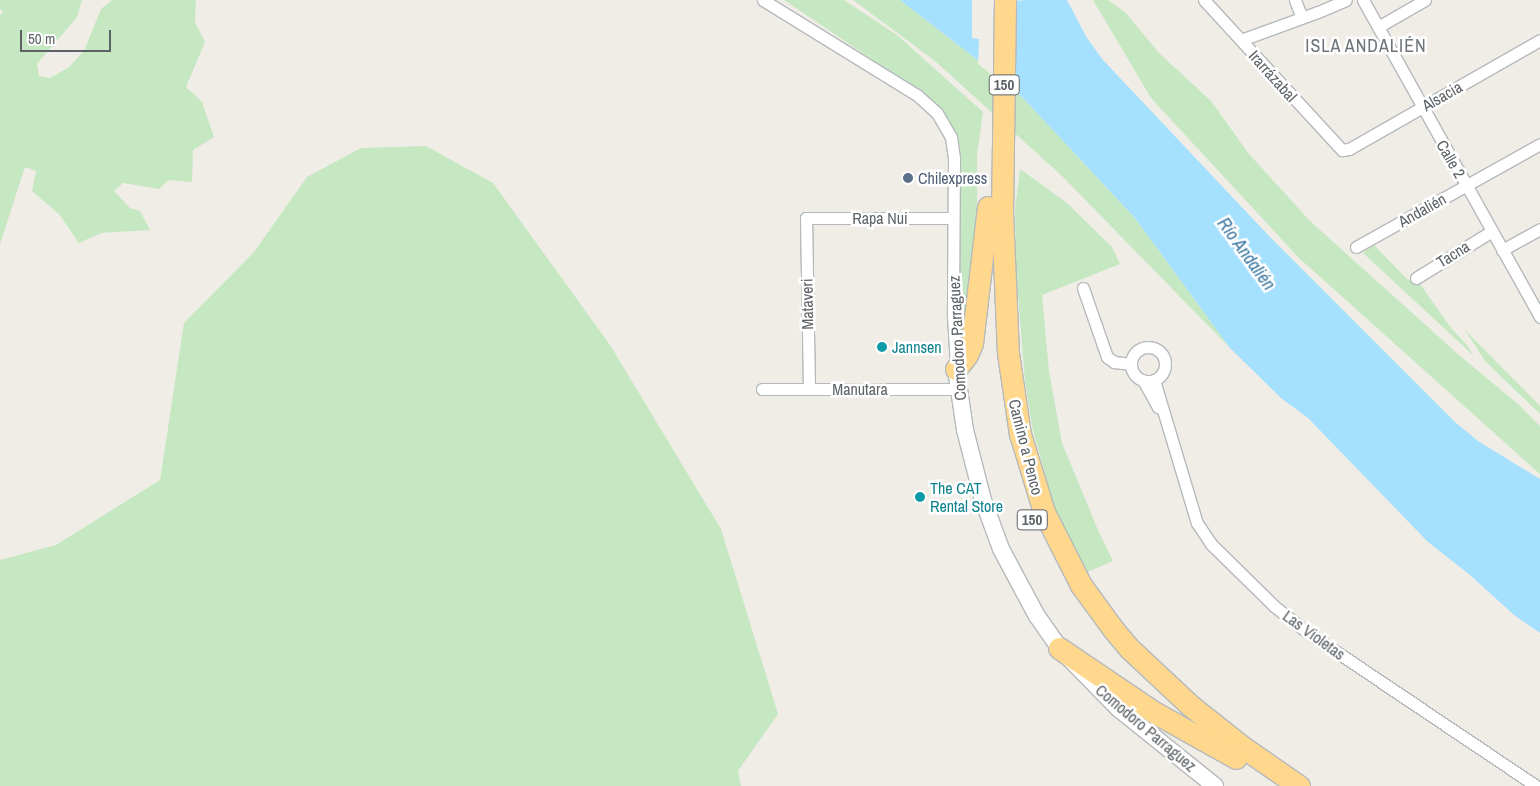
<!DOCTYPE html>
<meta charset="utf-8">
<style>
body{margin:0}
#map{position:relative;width:1540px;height:786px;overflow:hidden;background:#f0ede6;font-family:"Archivo Narrow",sans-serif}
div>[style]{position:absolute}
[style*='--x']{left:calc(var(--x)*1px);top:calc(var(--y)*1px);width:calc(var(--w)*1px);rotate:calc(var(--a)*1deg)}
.green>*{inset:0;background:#c5e8c2}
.water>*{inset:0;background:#a6e0ff}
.pier>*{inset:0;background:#f0ede6}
.roads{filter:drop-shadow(1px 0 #b6b9bc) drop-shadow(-1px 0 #b6b9bc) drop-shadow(0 1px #b6b9bc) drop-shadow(0 -1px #b6b9bc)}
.street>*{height:11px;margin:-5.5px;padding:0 5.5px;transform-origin:5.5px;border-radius:5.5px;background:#fff}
.street>.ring{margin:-5.5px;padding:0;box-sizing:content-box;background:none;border:11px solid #fff;border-radius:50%}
.secondary>*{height:16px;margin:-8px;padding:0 8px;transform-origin:8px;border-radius:8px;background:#fff}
.highway>*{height:21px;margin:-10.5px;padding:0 10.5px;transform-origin:10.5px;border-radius:10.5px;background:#ffd88d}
.dots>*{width:14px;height:14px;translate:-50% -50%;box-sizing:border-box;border:2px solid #fff;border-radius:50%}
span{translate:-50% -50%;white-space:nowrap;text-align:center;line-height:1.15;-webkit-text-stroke:5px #fff;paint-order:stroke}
.shield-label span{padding:1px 4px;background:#fff;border:1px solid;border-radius:4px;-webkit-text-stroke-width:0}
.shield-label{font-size:15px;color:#5d6266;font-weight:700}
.street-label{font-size:16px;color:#5d6266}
.service-label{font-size:16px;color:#4e5e75}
.left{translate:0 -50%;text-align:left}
.culture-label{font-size:16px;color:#0d838f}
.neighbourhood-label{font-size:18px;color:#6e7478;letter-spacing:1px}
.water-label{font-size:18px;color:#3b77a2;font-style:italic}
.scale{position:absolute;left:20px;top:30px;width:91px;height:22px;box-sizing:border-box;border:2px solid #5d6266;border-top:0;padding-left:6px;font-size:15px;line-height:18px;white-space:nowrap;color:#5d6266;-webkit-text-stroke:4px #fff;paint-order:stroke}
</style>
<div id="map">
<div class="green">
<div style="clip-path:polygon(0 0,82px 0,77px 17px,37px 64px,39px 76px,50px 78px,69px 67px,84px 51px,101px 9px,112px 0,196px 0,195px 22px,205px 42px,186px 87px,202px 102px,214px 137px,193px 150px,192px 182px,169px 180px,159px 189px,123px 183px,114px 191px,130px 208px,140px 211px,150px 230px,101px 233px,79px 243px,59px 214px,32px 191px,36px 171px,25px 167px,0 244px,0 15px,3px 12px,0 9px)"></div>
<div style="clip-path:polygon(784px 0,844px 0,897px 35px,983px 112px,977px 155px,977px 211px,963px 341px,961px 347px,958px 334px,959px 155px,957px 138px,943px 113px,928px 97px)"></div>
<div style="clip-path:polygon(853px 0,900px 0,997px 75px,1023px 98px,1135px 218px,1230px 348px,1062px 176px,935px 61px)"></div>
<div style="clip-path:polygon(1093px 0,1108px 0,1125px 12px,1159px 53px,1211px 101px,1249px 154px,1310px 221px,1459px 355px,1518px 404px,1540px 426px,1540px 474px,1299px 258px,1151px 98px)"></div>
<div style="clip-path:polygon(426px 146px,493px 183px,610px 345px,721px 529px,778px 714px,738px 771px,741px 786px,0 786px,0 560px,56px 545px,160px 480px,184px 323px,254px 252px,307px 177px,361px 148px)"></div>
<div style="clip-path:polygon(1020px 169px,1067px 203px,1112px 247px,1120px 264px,1042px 295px,1049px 371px,1062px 443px,1098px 530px,1113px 561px,1085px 573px,1056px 513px,1033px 431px,1025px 382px,1016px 270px,1015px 209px)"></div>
<div style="clip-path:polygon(1373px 244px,1406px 278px,1412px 282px,1420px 284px,1451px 328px,1467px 345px,1474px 356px,1363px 253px)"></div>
<div style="clip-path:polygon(1465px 330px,1540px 406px,1540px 414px,1485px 361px)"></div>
</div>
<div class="water">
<div style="clip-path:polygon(900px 0,1067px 0,1087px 38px,1103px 60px,1270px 237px,1455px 422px,1478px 441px,1540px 479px,1540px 633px,1514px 615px,1470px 575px,1428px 542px,1308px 418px,1281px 398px,1230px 348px,1135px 218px,1023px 98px,997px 75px)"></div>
</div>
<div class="pier">
<div style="clip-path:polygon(972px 0,1026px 0,1016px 1px,1015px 94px,978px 64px,979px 39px,972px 38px)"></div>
</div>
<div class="roads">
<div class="street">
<div style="--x:763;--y:0;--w:181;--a:31.7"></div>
<div style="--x:917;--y:95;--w:27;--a:42"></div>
<div style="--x:937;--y:113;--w:28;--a:60"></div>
<div style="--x:951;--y:137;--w:21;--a:82"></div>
<div style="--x:954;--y:158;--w:158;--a:90.4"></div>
<div style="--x:953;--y:316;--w:51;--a:86.6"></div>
<div style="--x:1204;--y:0;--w:204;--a:47.4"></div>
<div style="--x:1342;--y:150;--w:7;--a:-8"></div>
<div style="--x:1349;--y:149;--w:220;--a:-29.7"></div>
<div style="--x:1295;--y:0;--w:19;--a:69"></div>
<div style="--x:1363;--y:0;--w:363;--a:60.8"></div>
<div style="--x:1378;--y:27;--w:54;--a:-29.9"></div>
<div style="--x:1241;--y:40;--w:82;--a:-20"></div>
<div style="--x:1318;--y:12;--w:30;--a:-23"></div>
<div style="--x:1356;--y:247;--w:211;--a:-29.2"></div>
<div style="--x:1502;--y:250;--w:43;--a:-28.9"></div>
<div style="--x:1416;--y:278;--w:89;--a:-31.7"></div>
<div style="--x:1083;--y:288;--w:73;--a:70.8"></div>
<div style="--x:1107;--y:357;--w:9;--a:36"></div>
<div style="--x:1114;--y:362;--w:17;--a:7"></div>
<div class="ring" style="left:1131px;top:347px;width:23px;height:23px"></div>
<div style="--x:1143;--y:380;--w:31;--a:61"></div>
<div style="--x:1154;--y:380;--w:149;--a:73.3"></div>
<div style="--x:1197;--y:523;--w:25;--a:56"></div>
<div style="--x:1211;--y:544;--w:88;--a:44.5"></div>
<div style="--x:1274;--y:606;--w:42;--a:38.2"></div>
<div style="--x:1307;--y:632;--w:276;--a:33.9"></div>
<div style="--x:762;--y:389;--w:196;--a:0"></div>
<div style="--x:809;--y:389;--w:171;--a:-91"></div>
<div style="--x:806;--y:218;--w:147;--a:0"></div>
</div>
<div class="secondary">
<div style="--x:956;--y:369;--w:62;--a:81.6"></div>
<div style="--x:965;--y:430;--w:72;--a:75.6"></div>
<div style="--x:983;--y:500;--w:52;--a:69.8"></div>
<div style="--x:1001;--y:549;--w:76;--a:61.8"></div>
<div style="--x:1037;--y:616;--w:39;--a:55"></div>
<div style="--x:1059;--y:648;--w:86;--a:45.5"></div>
<div style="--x:1119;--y:709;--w:123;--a:38.7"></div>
</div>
<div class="highway">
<div style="--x:1005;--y:0;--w:211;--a:90.8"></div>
<div style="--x:1002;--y:211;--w:142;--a:87.6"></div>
<div style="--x:1008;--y:353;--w:82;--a:81.6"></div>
<div style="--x:1020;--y:434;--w:82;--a:72.9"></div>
<div style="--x:1044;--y:512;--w:82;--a:63.1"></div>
<div style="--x:1081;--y:585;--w:54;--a:54"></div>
<div style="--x:1113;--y:629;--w:26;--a:50"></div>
<div style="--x:1130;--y:649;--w:83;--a:43.1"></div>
<div style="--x:1191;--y:706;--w:68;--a:38.4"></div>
<div style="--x:1244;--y:748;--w:67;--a:34.6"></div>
<div style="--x:956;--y:369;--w:18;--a:-52"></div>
<div style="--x:967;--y:355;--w:13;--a:-67"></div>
<div style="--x:972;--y:343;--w:137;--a:-83.3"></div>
<div style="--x:1059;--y:648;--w:112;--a:34.1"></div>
<div style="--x:1152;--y:711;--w:96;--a:29.2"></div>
</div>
</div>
<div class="dots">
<div style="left:908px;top:178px;background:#5c6f8a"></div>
<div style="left:882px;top:347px;background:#0f9aa8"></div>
<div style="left:920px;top:497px;background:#0f9aa8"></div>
</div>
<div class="shield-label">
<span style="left:1004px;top:85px">150</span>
<span style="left:1032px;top:520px">150</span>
</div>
<div class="street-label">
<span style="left:1273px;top:76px;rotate:48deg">Irarrázabal</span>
<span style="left:1442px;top:96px;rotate:-30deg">Alsacia</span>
<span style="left:1451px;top:159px;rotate:60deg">Calle 2</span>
<span style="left:1422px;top:210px;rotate:-29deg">Andalién</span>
<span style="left:880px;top:218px">Rapa Nui</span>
<span style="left:1453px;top:254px;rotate:-32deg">Tacna</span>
<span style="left:807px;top:304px;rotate:-91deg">Mataveri</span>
<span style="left:957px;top:338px;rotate:-93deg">Comodoro Parraguez</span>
<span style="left:860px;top:389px">Manutara</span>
<span style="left:1026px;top:447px;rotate:76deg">Camino a Penco</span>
<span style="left:1314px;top:635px;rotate:36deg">Las Violetas</span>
<span style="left:1146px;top:728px;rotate:40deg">Comodoro Parraguez</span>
</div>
<div class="service-label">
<span class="left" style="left:918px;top:178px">Chilexpress</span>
</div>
<div class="culture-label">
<span class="left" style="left:892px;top:347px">Jannsen</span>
<span class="left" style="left:930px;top:497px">The CAT<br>Rental Store</span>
</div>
<div class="neighbourhood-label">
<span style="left:1366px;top:46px">ISLA ANDALIÉN</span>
</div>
<div class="water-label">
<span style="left:1246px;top:254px;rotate:54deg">Río Andalién</span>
</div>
<div class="scale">50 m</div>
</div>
